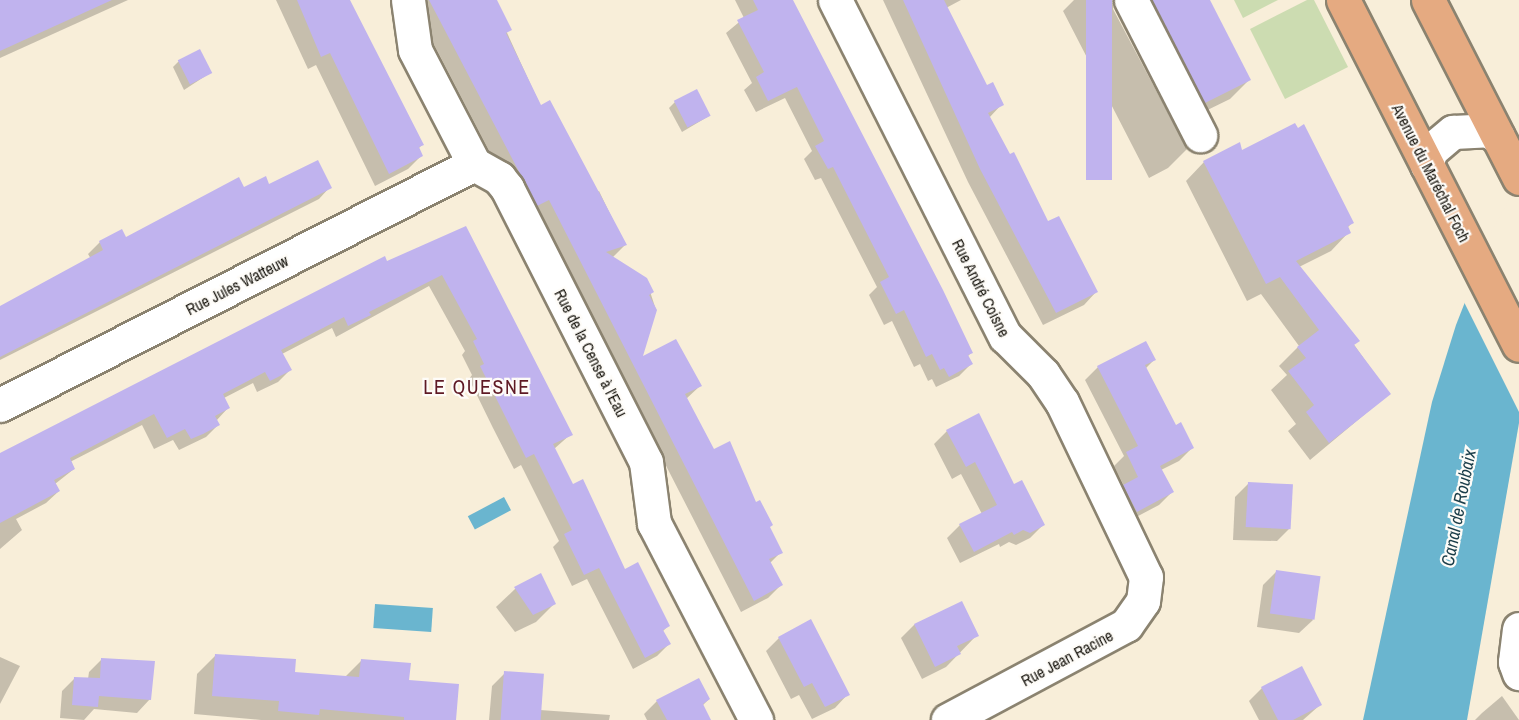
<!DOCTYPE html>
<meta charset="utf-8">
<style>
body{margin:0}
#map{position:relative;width:1519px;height:720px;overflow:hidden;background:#f8eed9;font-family:"Archivo Narrow",sans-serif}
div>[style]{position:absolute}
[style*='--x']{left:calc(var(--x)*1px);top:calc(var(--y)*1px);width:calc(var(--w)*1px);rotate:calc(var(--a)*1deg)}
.green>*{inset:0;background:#ccdcb1}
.water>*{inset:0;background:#6ab5cf;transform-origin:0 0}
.pier>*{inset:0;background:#f8eed9}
.shadow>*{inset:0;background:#0003}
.building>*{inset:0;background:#c0b3ee;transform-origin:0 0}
.roads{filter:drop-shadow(2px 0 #8b8370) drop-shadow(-2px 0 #8b8370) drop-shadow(0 2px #8b8370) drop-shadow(0 -2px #8b8370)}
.minor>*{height:33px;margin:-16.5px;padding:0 16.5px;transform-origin:16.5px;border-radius:16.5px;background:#fff}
.major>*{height:33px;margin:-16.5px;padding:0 16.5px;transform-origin:16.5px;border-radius:16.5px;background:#e5aa81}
span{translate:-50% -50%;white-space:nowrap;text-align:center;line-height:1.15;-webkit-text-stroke:4.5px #fefcf8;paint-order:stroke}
.street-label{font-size:16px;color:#18150e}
.water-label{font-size:18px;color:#1a3d49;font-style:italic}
.quarter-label{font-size:20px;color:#5e1924;letter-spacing:1.5px}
</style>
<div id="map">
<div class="green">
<div style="clip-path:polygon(1234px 0,1278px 0,1243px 18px)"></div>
<div style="clip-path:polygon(1307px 0,1314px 0,1348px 67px,1285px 99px,1250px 29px)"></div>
</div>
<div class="water">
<div style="clip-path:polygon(1519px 185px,1519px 423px,1467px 720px,1363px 720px,1432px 402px,1456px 325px,1487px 246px)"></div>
<div style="left:504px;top:497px;width:15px;height:41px;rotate:62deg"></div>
<div style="left:375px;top:604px;width:58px;height:24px;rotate:4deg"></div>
</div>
<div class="pier">
<div style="clip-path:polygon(1519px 182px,1519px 412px,1463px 300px,1484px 245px)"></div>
</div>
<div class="shadow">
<div style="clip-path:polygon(21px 0,128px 0,0 58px,0 11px)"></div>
<div style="clip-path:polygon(276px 0,348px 0,422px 145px,418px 149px,421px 156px,408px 169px,375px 186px,316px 65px,308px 69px)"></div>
<div style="clip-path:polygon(411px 0,492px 0,541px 107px,596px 193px,599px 191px,625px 245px,612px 258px,646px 279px,656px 310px,640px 359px,700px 386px,686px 399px,713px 451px,755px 504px,781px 552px,770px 563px,781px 585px,768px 598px,741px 612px,536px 212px,524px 218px)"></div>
<div style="clip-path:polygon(735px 0,792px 0,971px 353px,967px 357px,971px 364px,959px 376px,936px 387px,932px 379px,928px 381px,920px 364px,914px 367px,892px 321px,884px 325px,869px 295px,877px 287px,821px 178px,815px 180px,804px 159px,812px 151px,785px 98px,756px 112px,744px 90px,752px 83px,726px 33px,744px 18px)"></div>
<div style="clip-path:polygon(883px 0,961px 0,946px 8px,987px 87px,1002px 104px,989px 118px,1048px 223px,1096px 292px,1084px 305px,1043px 325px,968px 182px)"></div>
<div style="clip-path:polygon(1074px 0,1208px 0,1249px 80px,1230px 99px,1185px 121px,1129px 10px,1113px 1px,1113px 9px,1187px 149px,1168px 168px,1149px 178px,1063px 11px)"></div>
<div style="clip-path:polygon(179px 61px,210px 73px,184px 90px,173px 67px)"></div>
<div style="clip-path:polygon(675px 102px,709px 116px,682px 132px,669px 108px)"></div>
<div style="clip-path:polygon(1240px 152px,1352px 223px,1347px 228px,1349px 232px,1331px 251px,1299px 267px,1389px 394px,1310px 460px,1288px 431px,1296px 424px,1271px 390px,1287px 375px,1279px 366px,1299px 346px,1261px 294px,1247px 301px,1186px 181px,1204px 162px)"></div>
<div style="clip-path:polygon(269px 186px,330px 187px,319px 199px,0 360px,0 307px,91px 259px,88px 254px,100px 242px,125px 239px,244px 189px)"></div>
<div style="clip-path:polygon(465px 228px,571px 434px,554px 449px,572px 486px,625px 571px,668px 626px,662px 632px,669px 644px,657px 656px,633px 669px,587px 579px,572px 586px,553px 547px,559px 541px,521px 465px,514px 469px,493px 428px,469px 379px,472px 375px,462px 355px,465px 351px,429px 286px,336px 337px,332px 328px,282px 354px,290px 370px,278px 382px,257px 392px,253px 383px,224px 398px,228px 408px,216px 421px,218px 425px,206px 437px,179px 450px,173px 440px,154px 449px,142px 425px,70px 462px,74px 469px,55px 484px,59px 491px,46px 503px,16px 519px,22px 530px,0 549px,0 455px,386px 263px)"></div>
<div style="clip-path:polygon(1154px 360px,1145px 369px,1175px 427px,1192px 448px,1179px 461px,1161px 470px,1172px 492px,1159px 505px,1123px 524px,1111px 499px,1124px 486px,1114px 466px,1124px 456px,1085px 380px,1098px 367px)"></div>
<div style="clip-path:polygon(947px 431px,1013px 486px,1043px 525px,1030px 538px,1016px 545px,1009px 542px,1000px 547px,999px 544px,960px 563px,947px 538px,960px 525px,982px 514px,961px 474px,952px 479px,934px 444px)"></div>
<div style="clip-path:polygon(1248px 484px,1290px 528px,1277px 541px,1233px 540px,1235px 497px)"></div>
<div style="clip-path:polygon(1276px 572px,1313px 620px,1299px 633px,1257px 627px,1263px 585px)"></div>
<div style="clip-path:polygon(540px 576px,554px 604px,536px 622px,515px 632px,496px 607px,515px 589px)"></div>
<div style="clip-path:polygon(961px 603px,977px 635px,946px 667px,922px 679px,901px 638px,914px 625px)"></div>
<div style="clip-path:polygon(779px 638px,848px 694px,835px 708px,812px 719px,799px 695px,791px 699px,766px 651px)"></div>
<div style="clip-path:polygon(216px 655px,294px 674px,345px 677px,361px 661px,408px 681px,455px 720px,261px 720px,194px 714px,197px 674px)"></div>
<div style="clip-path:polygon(0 657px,20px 666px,0 704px)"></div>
<div style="clip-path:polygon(102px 659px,150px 699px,137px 713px,94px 709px,84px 720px,60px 718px,62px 691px,75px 678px,88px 679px,89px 672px)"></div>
<div style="clip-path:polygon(505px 673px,540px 710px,610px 715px,609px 720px,489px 720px,492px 686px)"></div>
<div style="clip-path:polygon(1262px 688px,1320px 705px,1303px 720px,1259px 720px,1249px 701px)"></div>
<div style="clip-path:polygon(1502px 696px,1519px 720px,1475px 720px,1482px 713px)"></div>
<div style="clip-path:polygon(709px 699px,702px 706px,709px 720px,647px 720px,644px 714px,657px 701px)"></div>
</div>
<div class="building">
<div style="clip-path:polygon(0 0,112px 0,0 51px)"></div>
<div style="clip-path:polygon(297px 0,350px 0,424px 145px,419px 147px,423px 156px,389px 174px,330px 53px,321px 57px)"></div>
<div style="clip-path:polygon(429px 0,497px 0,512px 30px,506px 33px,541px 105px,550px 100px,627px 245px,606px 252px,647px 278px,654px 292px,649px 295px,657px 310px,643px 356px,676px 339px,702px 386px,685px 394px,714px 449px,730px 441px,756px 502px,760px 500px,773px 525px,770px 527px,783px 553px,769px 559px,783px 585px,754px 601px,549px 200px,537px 206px)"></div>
<div style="clip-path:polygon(753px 0,793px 0,943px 290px,973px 353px,968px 355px,973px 364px,949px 377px,944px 368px,940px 370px,932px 354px,926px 357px,904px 310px,896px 314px,880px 282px,889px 277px,833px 167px,828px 169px,815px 146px,824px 141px,797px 87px,768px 101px,756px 77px,764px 72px,737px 20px,758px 10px)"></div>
<div style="clip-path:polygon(903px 0,944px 0,987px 85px,993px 82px,1004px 105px,988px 113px,1010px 154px,1014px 152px,1048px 221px,1059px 216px,1098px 292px,1056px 313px,980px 169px)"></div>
<div style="left:1086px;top:0;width:26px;height:180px"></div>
<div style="clip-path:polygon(1152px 0,1210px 0,1251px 80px,1205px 103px)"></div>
<div style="left:200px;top:49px;width:27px;height:25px;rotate:63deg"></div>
<div style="left:697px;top:89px;width:30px;height:26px;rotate:63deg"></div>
<div style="clip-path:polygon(1295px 123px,1298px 128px,1304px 124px,1354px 223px,1348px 226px,1351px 233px,1296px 261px,1360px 341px,1354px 345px,1391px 394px,1329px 443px,1306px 412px,1314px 405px,1288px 371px,1306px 358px,1297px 347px,1319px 330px,1280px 277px,1266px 284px,1203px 161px,1240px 142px,1242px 150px)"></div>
<div style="clip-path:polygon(318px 160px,332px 188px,0 357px,0 306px,103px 250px,99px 241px,122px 229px,126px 237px,239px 177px,244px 187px,266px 176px,269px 184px)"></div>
<div style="clip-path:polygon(466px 226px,573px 435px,553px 444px,573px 484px,583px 479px,625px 569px,638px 562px,670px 626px,663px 630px,671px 644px,645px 658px,599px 568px,584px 575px,564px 534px,572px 530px,534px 454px,526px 458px,480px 366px,484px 364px,473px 341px,477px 339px,442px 275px,369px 312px,371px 315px,348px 326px,344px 317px,281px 350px,292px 370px,270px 381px,265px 372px,223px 394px,230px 408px,215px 416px,220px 425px,203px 434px,191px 439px,185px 429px,167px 438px,154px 414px,70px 458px,75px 469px,54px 480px,60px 491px,0 523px,0 453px,385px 256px,387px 261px)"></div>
<div style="clip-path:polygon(1146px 341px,1156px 360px,1145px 365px,1176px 425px,1181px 422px,1194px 448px,1160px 466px,1174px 492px,1137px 512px,1123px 485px,1138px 477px,1126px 452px,1138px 446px,1097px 366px)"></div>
<div style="clip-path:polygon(979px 413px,1014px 484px,1022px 480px,1045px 525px,1030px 533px,1023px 530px,1014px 535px,1012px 532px,974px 552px,959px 524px,997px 505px,975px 462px,966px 467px,946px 430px)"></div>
<div style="left:1248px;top:482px;width:45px;height:45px;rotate:3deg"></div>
<div style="left:1276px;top:570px;width:45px;height:44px;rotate:8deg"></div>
<div style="clip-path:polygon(541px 573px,556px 604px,533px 615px,514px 587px)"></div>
<div style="clip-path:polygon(962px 601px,979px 636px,957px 646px,961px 654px,935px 667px,914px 624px)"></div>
<div style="clip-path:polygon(811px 619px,850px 695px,825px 707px,812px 683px,804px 687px,778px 637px)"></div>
<div style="clip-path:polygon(215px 654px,296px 659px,295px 672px,359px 677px,361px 659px,411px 663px,409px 680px,459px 684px,456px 720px,404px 720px,404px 717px,320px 709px,319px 715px,278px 711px,279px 701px,212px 696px)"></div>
<div style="clip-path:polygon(101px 658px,155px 661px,151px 700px,99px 696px,98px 707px,72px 705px,74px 677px,100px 678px)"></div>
<div style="clip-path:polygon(1302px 666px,1322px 705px,1293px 720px,1278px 720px,1261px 687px)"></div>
<div style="left:504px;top:671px;width:40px;height:49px;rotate:4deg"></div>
<div style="clip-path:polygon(699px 678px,710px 699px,703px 704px,711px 720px,667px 720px,656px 700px)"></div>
</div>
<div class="roads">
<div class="minor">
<div style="--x:408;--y:0;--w:50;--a:82"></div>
<div style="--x:415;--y:50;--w:128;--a:62.6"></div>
<div style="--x:474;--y:164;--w:29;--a:29"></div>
<div style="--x:499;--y:178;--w:13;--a:51"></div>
<div style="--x:507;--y:188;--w:307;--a:63.1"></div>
<div style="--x:646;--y:462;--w:62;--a:82.5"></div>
<div style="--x:654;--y:523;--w:222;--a:62.6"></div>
<div style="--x:835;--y:0;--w:377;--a:63.2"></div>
<div style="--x:1005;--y:336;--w:54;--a:45"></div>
<div style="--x:1043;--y:374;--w:34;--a:56"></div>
<div style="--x:1062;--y:402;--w:194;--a:64.4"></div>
<div style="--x:1146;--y:577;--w:24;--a:97"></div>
<div style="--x:1143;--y:601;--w:29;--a:125"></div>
<div style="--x:1126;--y:625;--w:202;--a:151.9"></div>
<div style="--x:1131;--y:0;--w:152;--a:62.9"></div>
<div style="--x:1427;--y:165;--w:14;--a:-78"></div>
<div style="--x:1430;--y:151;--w:30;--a:-40"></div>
<div style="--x:1453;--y:132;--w:35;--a:-3"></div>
<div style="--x:1488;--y:130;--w:12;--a:35"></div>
<div style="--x:0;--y:405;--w:532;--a:-26.95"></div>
<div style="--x:1519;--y:629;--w:33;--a:97"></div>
<div style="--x:1515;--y:662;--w:12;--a:70"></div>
</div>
<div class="major">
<div style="--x:1343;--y:0;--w:387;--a:63"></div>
<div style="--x:1428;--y:0;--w:200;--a:62.9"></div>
</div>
</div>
<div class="street-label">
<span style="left:1431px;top:173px;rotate:63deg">Avenue du Maréchal Foch</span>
<span style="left:237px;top:285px;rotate:-27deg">Rue Jules Watteuw</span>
<span style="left:981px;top:288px;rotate:63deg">Rue André Coisne</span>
<span style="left:591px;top:353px;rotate:63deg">Rue de la Cense à l'Eau</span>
<span style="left:1067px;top:658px;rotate:-28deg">Rue Jean Racine</span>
</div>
<div class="water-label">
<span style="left:1459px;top:508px;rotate:-79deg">Canal de Roubaix</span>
</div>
<div class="quarter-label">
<span style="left:477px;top:386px">LE QUESNE</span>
</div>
</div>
